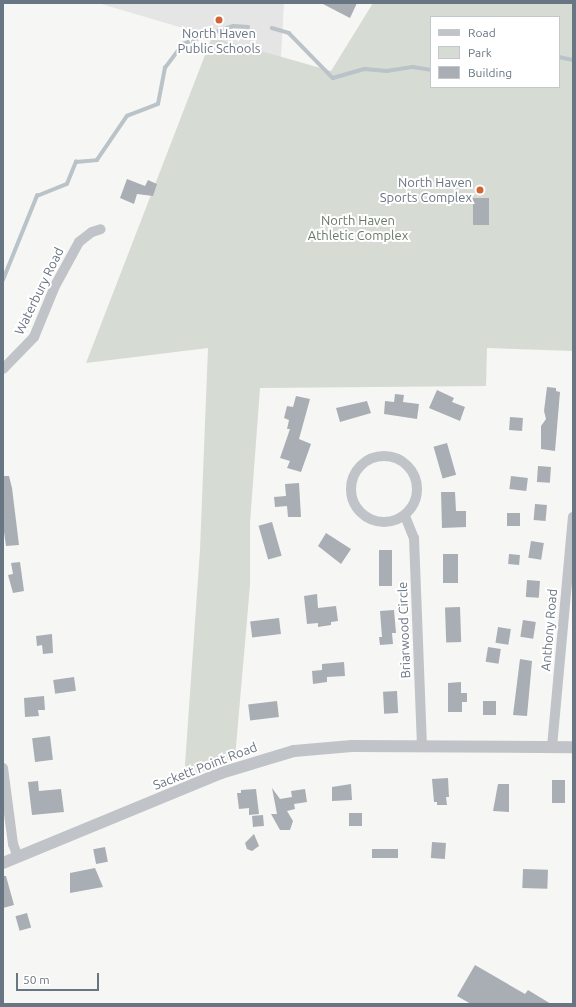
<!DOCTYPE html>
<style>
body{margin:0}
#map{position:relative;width:576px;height:1007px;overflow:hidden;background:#f6f6f4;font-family:Ubuntu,sans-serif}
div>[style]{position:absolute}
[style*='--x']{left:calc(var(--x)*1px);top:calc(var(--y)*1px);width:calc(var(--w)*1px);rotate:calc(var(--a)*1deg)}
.built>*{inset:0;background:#e4e5e4}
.green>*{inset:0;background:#d6dbd3}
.stream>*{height:3.5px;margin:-1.75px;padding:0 1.75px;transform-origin:1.75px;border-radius:1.75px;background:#b9c3c8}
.building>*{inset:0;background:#a8aeb4;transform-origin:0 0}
.minor>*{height:10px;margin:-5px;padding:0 5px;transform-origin:5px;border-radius:5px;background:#c0c3c7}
.minor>.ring{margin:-5px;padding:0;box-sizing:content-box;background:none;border:10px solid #c0c3c7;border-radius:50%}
.tertiary>*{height:12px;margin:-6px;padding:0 6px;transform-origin:6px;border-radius:6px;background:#c0c3c7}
.dots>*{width:11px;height:11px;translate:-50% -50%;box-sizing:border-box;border:2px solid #fff;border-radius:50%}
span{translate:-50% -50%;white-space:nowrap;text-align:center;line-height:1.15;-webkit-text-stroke:4px #fff;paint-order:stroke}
.poi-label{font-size:13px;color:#687582}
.right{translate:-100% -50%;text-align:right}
.park-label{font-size:13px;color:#697a66}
.street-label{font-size:13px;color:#687582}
.frame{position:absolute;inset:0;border:4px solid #687582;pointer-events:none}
.legend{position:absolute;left:430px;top:16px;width:130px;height:72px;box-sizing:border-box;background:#fff;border:1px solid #c3c8cd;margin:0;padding:5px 7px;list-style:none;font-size:12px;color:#687582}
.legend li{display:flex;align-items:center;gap:8px;height:20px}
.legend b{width:20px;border:1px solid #c3c8cd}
.scale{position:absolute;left:16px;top:973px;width:83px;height:18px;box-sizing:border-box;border:2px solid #687582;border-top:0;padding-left:5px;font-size:12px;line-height:14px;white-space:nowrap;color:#687582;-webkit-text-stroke:3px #fff;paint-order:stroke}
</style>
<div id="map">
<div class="built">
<div style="clip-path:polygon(98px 3px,284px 3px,281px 57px,237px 44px)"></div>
</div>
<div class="green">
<div style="clip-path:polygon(evenodd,373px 3px,573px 3px,573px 351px,487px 348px,486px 386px,260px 388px,250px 523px,250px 585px,235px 758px,184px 779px,200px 550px,208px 348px,86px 363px,212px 37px,331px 71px,373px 3px,431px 17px,559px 17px,559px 87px,431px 87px,431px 17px)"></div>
</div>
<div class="stream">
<div style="--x:272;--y:28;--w:18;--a:16"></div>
<div style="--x:289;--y:33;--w:63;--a:45.6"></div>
<div style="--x:333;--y:78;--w:33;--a:-16"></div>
<div style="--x:365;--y:69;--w:22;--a:5"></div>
<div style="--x:387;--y:71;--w:26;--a:-9"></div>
<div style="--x:413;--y:67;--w:18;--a:9"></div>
<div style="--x:559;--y:57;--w:14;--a:12"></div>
<div style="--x:3;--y:280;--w:91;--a:-68"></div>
<div style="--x:37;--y:196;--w:32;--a:-22"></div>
<div style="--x:67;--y:184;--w:24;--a:-68"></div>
<div style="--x:76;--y:162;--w:21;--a:-5"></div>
<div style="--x:97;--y:160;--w:53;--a:-55.7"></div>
<div style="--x:127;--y:116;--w:33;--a:-21"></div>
<div style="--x:158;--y:104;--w:37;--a:-79"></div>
<div style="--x:165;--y:68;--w:30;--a:-53"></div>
<div style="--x:183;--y:44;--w:53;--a:-19.8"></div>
<div style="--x:233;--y:26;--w:15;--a:4"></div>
</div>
<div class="building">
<div style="clip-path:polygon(321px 3px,357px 3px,350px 18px)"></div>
<div style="clip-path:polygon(127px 179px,145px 186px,148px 180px,157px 184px,153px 196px,137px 194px,134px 204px,120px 198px)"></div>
<div style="left:473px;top:198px;width:16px;height:27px"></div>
<div style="clip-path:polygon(547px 387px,556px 388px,556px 391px,560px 392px,555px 451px,541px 449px,541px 426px,546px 419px,544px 411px)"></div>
<div style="clip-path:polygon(437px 390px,454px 398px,452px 402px,465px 407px,460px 421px,429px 408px)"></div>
<div style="clip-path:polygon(395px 394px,404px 395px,403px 402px,419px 404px,417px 419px,384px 414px,385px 401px,394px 402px)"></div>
<div style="clip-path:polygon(296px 396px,310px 399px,299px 439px,311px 444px,301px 472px,287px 468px,290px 461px,280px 458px,290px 429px,287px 429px,289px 420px,284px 418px,287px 406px,293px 407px)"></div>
<div style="clip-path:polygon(367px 401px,371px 413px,340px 422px,336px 408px)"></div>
<div style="left:510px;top:417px;width:13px;height:13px;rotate:4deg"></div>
<div style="left:447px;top:443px;width:33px;height:14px;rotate:74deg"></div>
<div style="left:538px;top:466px;width:13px;height:16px;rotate:4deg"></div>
<div style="clip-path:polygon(3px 476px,9px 476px,12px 488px,19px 545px,6px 546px,3px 525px)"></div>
<div style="left:511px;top:476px;width:17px;height:13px;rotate:7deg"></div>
<div style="clip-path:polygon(299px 483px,301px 517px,288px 517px,287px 506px,275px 507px,274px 497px,286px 496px,285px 484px)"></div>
<div style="clip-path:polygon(441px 492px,455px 492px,456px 511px,466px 511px,466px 527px,442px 528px)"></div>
<div style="left:535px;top:504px;width:12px;height:16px;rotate:5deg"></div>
<div style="left:507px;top:513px;width:13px;height:13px"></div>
<div style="left:272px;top:522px;width:35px;height:14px;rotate:74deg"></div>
<div style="clip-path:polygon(326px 533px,351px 549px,341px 564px,318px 546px)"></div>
<div style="left:531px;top:541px;width:13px;height:17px;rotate:9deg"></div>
<div style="left:379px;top:550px;width:13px;height:36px"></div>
<div style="left:443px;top:554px;width:15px;height:29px"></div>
<div style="left:509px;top:554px;width:11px;height:10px;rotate:5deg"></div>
<div style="clip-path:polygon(20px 562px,24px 591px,13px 593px,8px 575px,13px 574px,11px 563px)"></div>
<div style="left:527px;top:580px;width:13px;height:17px;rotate:4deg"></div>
<div style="clip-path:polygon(317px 594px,318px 608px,336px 606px,338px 621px,331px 622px,331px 625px,318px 627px,318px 623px,307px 624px,304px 596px)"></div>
<div style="left:460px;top:607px;width:35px;height:15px;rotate:88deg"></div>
<div style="clip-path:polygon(394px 610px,396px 633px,392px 633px,393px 644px,380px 645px,379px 637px,382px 637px,380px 611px)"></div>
<div style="left:279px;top:618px;width:16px;height:29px;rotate:83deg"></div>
<div style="left:523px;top:620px;width:13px;height:17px;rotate:9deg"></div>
<div style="left:498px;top:627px;width:13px;height:16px;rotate:9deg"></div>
<div style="clip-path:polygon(52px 634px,53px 653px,43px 654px,42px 645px,37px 646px,36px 636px)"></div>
<div style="left:488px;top:647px;width:13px;height:15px;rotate:9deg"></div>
<div style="clip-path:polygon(520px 659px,532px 661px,527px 716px,513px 715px)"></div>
<div style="clip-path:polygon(344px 662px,345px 676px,327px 677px,327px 682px,313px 684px,312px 671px,322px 670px,322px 664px)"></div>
<div style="left:74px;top:677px;width:14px;height:21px;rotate:82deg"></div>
<div style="clip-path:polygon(461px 682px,461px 693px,467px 693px,467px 702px,462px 702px,462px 712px,448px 712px,448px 683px)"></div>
<div style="left:397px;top:691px;width:22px;height:14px;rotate:87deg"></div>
<div style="clip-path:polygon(44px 696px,45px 710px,38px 710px,39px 716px,25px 717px,24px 698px)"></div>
<div style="left:277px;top:701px;width:16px;height:29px;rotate:83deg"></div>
<div style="left:483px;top:701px;width:13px;height:14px"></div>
<div style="left:50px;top:736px;width:24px;height:18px;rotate:83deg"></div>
<div style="clip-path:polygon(448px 778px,449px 797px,446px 797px,447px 805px,437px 805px,437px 802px,434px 802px,432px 779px)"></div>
<div style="left:552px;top:780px;width:13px;height:23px"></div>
<div style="clip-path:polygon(38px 781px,39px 791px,61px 789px,64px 812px,32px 815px,28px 782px)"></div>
<div style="clip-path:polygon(351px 784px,352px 800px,332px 801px,332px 787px)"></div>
<div style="clip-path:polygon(498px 784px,509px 784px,509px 812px,493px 811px)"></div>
<div style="clip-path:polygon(272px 788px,280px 799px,292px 797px,291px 791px,305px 789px,307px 802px,294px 804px,295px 809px,287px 811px,293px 821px,290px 830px,280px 830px,271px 814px,277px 814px)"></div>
<div style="clip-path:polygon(256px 789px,259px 814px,249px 815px,249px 808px,239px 809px,237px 793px,241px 793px,241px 790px)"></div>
<div style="left:349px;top:813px;width:13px;height:13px"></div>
<div style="left:263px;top:815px;width:11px;height:11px;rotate:85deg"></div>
<div style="clip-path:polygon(254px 834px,259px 846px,252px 851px,247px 849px,245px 843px)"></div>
<div style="left:432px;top:842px;width:14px;height:16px;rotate:4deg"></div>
<div style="left:105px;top:847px;width:15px;height:12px;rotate:79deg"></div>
<div style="left:372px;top:849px;width:26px;height:9px"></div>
<div style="clip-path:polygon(95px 868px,103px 887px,70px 893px,70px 873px)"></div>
<div style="left:523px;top:869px;width:25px;height:19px;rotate:2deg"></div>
<div style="clip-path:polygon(3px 876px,6px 876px,14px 905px,3px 908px)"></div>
<div style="left:27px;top:913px;width:15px;height:12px;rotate:74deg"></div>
<div style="clip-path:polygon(475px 965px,525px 994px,528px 990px,551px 1004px,471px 1004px,457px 996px)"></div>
</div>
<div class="minor">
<div style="--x:3;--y:369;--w:45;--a:-45.9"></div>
<div style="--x:34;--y:337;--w:55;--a:-67.6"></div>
<div style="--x:55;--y:286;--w:50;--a:-61.4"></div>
<div style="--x:79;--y:242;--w:16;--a:-38"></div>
<div style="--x:92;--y:232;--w:9;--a:-18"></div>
<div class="ring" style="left:351px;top:456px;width:56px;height:56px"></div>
<div style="--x:405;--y:516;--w:24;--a:68"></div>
<div style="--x:414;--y:538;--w:207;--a:87.8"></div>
<div style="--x:552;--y:747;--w:231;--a:-84.8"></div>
<div style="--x:3;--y:768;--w:77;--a:82.5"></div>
<div style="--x:13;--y:844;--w:14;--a:69"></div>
</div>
<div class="tertiary">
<div style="--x:3;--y:863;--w:236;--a:-22.4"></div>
<div style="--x:221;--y:773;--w:76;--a:-16.8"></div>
<div style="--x:294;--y:751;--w:58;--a:-4.9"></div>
<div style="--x:352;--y:746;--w:221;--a:0.3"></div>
</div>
<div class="dots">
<div style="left:219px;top:20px;background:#d46336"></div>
<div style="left:480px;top:190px;background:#d46336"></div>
</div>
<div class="poi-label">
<span style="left:219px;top:41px">North Haven<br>Public Schools</span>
<span class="right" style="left:472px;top:190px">North Haven<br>Sports Complex</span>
</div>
<div class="park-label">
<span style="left:358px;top:228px">North Haven<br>Athletic Complex</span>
</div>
<div class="street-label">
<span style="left:39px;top:291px;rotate:-64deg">Waterbury Road</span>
<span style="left:404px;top:630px;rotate:-92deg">Briarwood Circle</span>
<span style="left:549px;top:630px;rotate:-85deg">Anthony Road</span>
<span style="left:205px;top:766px;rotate:-21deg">Sackett Point Road</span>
</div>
<div class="frame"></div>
<ul class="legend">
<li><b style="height:5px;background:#c0c3c7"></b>Road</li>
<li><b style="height:11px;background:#d6dbd3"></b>Park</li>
<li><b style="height:11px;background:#a8aeb4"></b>Building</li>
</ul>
<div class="scale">50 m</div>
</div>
